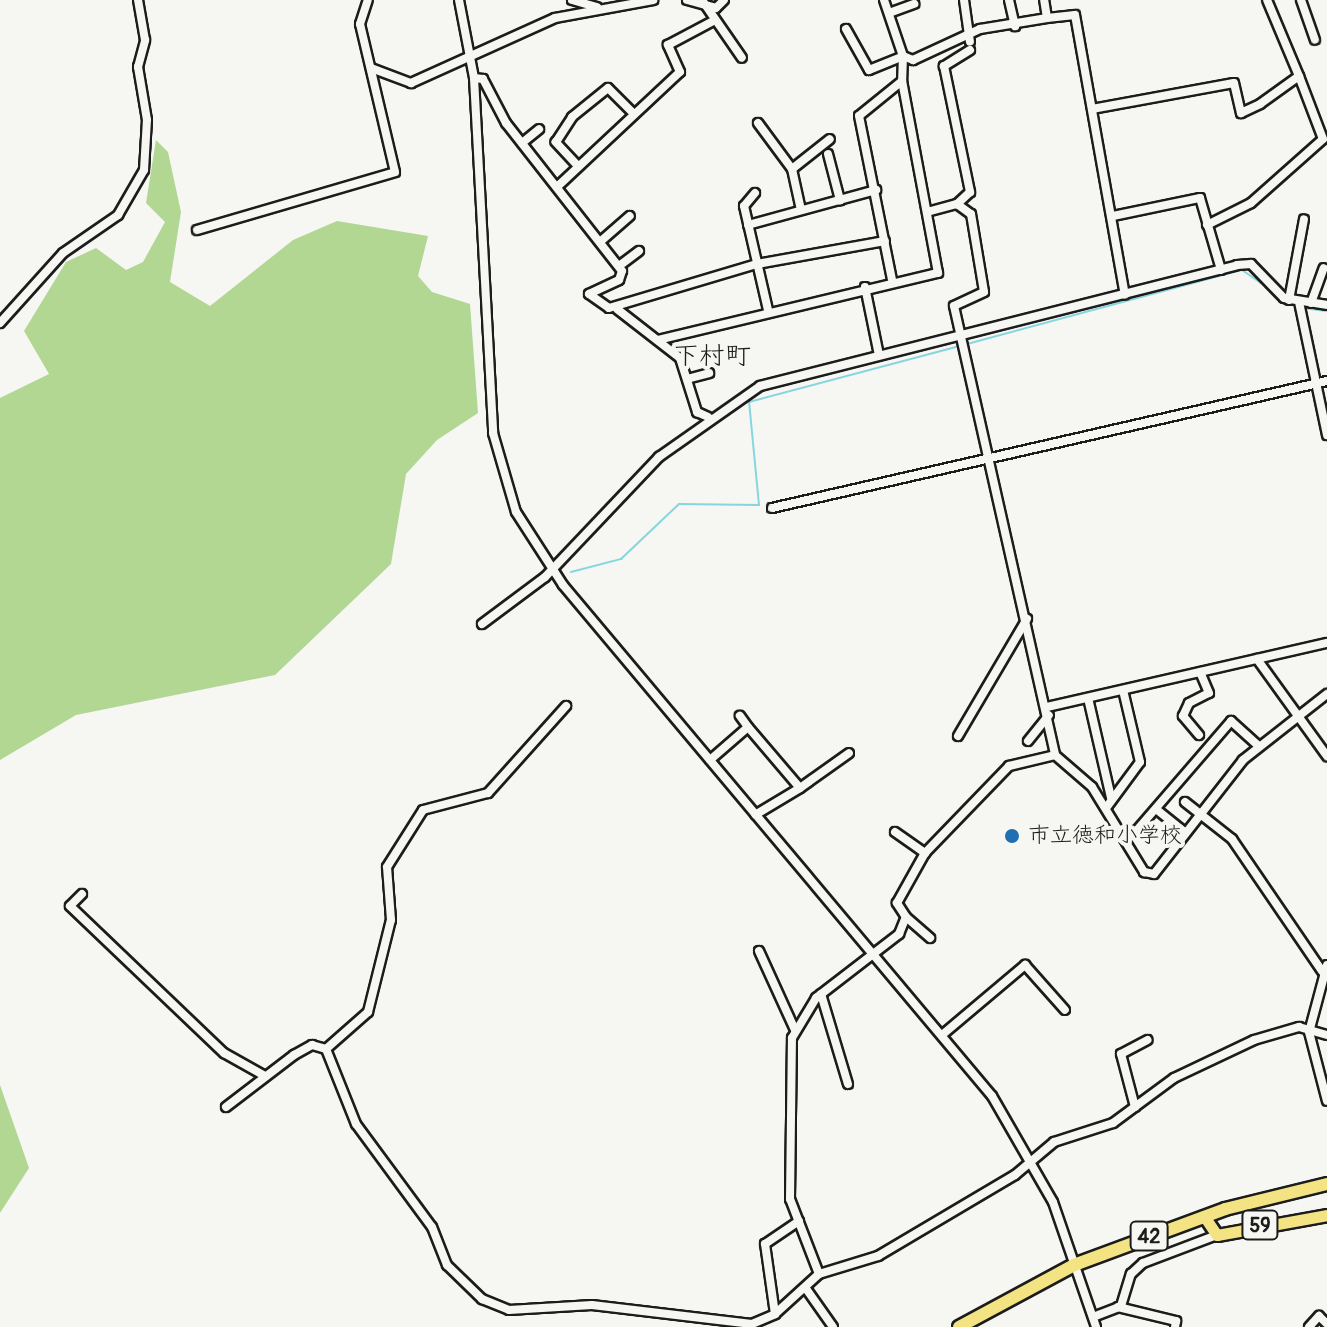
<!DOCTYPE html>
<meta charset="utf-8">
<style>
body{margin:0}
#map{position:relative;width:1327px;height:1327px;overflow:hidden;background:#f6f6f2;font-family:Pangolin,"Klee One",sans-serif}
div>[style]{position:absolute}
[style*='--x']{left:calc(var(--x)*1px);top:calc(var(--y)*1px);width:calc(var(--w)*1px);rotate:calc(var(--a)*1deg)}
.green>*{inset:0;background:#b1d793}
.stream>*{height:2px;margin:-1px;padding:0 1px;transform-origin:1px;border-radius:1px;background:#85d6de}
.roads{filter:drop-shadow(2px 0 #1c1c1c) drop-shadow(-2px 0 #1c1c1c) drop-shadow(0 2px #1c1c1c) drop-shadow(0 -2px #1c1c1c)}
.minor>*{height:8px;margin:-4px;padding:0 4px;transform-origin:4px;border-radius:4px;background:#f6f6f2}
.major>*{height:11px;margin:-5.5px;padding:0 5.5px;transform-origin:5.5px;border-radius:5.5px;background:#f4e382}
.highway>*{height:12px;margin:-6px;padding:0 6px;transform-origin:6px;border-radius:6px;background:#f4e382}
.dots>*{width:22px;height:22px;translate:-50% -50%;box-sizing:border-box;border:4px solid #f6f6f2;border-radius:50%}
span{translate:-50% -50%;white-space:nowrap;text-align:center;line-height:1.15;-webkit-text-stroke:8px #f6f6f2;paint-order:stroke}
.shield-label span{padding:2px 6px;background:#f6f6f2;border:2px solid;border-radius:6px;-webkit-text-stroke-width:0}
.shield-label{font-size:20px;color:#1c1c1c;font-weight:700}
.poi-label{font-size:22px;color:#1c1c1c}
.left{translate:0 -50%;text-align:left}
.quarter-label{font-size:26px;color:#1c1c1c}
</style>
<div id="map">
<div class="green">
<div style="clip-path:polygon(156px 140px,168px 152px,181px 212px,170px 282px,210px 306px,293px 240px,337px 221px,428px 236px,418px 276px,432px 292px,470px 304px,478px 413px,437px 440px,406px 474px,391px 564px,275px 675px,76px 715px,0 760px,0 398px,49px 374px,24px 331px,66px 262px,96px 248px,126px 270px,143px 262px,165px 222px,146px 203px)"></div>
<div style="clip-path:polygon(0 1085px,29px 1168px,0 1213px)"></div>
</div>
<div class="stream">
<div style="--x:1302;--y:308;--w:25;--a:7"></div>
<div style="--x:967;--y:344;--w:285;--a:-15.1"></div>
<div style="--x:1242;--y:270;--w:65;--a:34.4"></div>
<div style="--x:571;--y:572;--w:52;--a:-14.6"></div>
<div style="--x:621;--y:559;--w:80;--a:-43.5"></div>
<div style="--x:679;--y:504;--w:80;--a:0.7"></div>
<div style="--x:759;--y:505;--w:103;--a:-95.5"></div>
<div style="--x:749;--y:402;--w:218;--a:-14.9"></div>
</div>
<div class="roads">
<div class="minor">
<div style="--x:459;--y:0;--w:79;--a:79.1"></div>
<div style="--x:474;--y:78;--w:356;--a:86.9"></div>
<div style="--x:493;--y:433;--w:82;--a:73.8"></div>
<div style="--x:516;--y:512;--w:87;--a:57.2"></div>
<div style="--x:563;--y:585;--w:667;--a:49.99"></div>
<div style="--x:992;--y:1096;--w:122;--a:60.1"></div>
<div style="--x:1053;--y:1202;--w:132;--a:71"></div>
<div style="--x:572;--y:0;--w:26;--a:16"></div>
<div style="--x:687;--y:0;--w:30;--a:15"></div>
<div style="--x:716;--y:8;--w:11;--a:-45"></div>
<div style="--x:702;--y:0;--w:70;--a:55.4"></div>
<div style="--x:884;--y:0;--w:59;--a:71.3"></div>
<div style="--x:903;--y:56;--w:11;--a:22"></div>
<div style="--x:913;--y:60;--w:74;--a:-24.8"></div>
<div style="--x:980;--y:29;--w:68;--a:-9.3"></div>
<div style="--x:1047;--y:18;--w:18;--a:-99"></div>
<div style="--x:964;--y:0;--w:42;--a:81.9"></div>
<div style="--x:1009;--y:0;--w:27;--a:77"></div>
<div style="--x:1301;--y:0;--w:42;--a:70.7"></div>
<div style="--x:889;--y:13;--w:27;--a:-20"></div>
<div style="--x:1047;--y:18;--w:28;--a:-6"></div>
<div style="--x:1075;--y:15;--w:284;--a:79.9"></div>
<div style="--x:846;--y:29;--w:47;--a:60.7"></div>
<div style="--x:869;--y:70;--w:37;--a:-22"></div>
<div style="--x:903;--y:56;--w:25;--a:92"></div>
<div style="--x:970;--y:50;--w:31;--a:148"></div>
<div style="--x:944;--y:66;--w:129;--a:78.3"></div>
<div style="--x:970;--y:192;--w:18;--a:137"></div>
<div style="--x:957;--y:204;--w:17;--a:36"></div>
<div style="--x:971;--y:214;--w:79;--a:80.5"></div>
<div style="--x:984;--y:292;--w:33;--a:155"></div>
<div style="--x:954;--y:306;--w:460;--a:77.3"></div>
<div style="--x:371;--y:68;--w:43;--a:20.6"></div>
<div style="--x:411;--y:83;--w:158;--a:-24.3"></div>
<div style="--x:555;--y:18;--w:100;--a:-10.4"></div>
<div style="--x:474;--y:78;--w:9;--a:6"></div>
<div style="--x:483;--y:79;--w:50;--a:62.4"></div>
<div style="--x:506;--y:123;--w:188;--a:51.9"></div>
<div style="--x:622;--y:271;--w:9;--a:108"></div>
<div style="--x:619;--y:280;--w:33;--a:155"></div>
<div style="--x:589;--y:294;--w:24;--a:35"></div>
<div style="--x:609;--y:308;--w:154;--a:-16.6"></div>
<div style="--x:757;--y:264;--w:130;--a:-10.2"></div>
<div style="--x:1092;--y:109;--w:144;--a:-10.4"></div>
<div style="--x:1234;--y:83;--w:31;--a:77"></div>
<div style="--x:1241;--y:113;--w:21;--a:-25"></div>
<div style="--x:1260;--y:104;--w:48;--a:-35.7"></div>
<div style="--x:1299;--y:76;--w:82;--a:-112.8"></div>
<div style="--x:758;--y:123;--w:57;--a:53.5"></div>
<div style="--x:792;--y:169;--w:42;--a:77.6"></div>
<div style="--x:522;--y:143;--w:22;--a:-39"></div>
<div style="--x:828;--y:154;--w:48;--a:75.4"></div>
<div style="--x:578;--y:166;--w:33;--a:-133"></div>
<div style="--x:556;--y:142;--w:30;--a:-57"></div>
<div style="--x:572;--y:117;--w:46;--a:-38.9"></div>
<div style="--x:608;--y:88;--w:34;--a:45"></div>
<div style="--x:792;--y:169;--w:48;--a:-38.3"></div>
<div style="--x:558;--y:186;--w:167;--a:-43.1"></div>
<div style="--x:680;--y:72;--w:30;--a:-114"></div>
<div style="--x:668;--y:45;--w:53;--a:-28"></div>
<div style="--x:755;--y:193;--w:17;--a:130"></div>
<div style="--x:744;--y:206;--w:107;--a:77"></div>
<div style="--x:927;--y:212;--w:31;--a:-15"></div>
<div style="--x:1113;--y:216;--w:89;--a:-11.7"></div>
<div style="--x:1200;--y:198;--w:75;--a:73.7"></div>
<div style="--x:748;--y:225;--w:133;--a:-15.3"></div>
<div style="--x:1207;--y:225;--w:49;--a:-26.6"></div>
<div style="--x:1251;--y:203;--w:96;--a:-41.6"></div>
<div style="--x:1323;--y:139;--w:67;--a:-110.9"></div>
<div style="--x:197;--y:230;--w:206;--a:-16.3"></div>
<div style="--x:395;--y:172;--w:152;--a:-103.3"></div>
<div style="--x:360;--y:24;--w:25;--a:-72"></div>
<div style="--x:601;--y:241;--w:38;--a:-41"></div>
<div style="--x:619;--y:266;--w:25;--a:-37"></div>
<div style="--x:865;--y:287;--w:69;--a:78.4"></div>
<div style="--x:1289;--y:300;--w:82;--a:-79.5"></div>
<div style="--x:1299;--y:302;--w:136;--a:78.1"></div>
<div style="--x:1311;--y:303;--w:37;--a:-70"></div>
<div style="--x:617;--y:309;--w:80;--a:37.9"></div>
<div style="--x:680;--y:358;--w:57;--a:72.5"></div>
<div style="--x:697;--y:412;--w:12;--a:24"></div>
<div style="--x:0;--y:323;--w:94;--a:-48"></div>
<div style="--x:63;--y:253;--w:67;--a:-34.6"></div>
<div style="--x:118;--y:215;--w:52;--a:-60"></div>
<div style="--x:144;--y:170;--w:50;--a:-86.6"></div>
<div style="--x:147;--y:120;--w:54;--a:-99.6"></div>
<div style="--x:138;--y:67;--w:28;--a:-75"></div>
<div style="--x:145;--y:40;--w:41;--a:-99.9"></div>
<div style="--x:658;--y:340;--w:288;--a:-13.5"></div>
<div style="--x:938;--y:273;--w:195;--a:-100.6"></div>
<div style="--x:902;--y:81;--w:55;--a:140.9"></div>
<div style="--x:859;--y:116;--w:167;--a:78.6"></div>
<div style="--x:687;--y:379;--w:23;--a:-15"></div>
<div style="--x:772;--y:508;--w:569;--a:-12.89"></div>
<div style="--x:482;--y:624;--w:79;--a:-36.7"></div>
<div style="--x:545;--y:577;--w:166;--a:-46.5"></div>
<div style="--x:659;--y:457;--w:123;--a:-35.1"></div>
<div style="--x:760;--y:386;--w:492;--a:-14.2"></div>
<div style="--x:1237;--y:265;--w:14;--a:-4"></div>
<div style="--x:1251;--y:264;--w:47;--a:45.9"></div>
<div style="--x:1284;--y:298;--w:44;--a:9.2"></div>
<div style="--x:1257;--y:659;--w:120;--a:54.2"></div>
<div style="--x:1088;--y:698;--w:103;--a:77"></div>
<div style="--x:1047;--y:707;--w:287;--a:-12.9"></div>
<div style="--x:748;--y:727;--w:80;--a:49.6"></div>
<div style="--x:800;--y:788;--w:52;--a:149"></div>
<div style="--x:1199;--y:735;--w:25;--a:-130"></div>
<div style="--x:1183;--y:716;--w:14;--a:-65"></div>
<div style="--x:1189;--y:703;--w:22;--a:-27"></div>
<div style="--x:1209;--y:693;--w:23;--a:-113"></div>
<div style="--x:958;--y:736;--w:136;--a:-59.5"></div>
<div style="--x:1028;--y:741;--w:33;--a:-51"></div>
<div style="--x:710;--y:760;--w:50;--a:-41"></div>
<div style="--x:748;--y:727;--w:14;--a:-126"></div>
<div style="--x:800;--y:788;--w:60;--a:-35.5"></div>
<div style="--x:1185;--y:802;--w:60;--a:38.2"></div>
<div style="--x:1232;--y:839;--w:160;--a:55.7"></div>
<div style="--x:1106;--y:808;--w:57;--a:-53.5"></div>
<div style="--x:1140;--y:762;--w:74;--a:-103.3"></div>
<div style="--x:1156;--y:809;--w:38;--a:39"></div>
<div style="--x:895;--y:832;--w:37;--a:35"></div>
<div style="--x:1125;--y:834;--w:13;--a:-18"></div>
<div style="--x:1137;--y:830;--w:144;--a:-49.2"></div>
<div style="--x:1231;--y:721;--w:38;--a:42"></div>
<div style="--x:82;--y:894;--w:17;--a:135"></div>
<div style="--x:70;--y:906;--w:213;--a:43.7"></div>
<div style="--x:224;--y:1053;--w:47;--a:29.3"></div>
<div style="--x:906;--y:917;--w:32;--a:41"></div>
<div style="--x:759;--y:951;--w:87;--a:65.5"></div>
<div style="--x:1327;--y:965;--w:69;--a:105"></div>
<div style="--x:1309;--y:1032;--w:71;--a:75.4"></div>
<div style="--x:821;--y:994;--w:94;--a:73.3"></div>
<div style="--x:942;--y:1035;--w:109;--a:-40.1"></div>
<div style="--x:1025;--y:965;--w:60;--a:48.4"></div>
<div style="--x:326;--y:1049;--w:81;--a:68.2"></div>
<div style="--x:356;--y:1124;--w:128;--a:53.6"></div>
<div style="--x:432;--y:1227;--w:41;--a:68.5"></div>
<div style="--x:447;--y:1265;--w:49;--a:44.2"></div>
<div style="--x:482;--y:1299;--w:29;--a:22"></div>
<div style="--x:509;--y:1310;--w:83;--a:-3.4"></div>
<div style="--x:592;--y:1305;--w:161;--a:6.8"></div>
<div style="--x:752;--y:1324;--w:25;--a:-23"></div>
<div style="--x:775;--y:1314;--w:59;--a:-42.3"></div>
<div style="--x:819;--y:1274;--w:62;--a:-17"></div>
<div style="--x:878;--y:1256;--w:159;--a:-30.6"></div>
<div style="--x:1015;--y:1175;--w:51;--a:-40.2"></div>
<div style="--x:1054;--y:1142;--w:62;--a:-17.9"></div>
<div style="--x:1113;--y:1123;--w:76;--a:-36.4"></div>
<div style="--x:1174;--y:1078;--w:89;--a:-25.4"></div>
<div style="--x:1254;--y:1040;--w:47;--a:-16.1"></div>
<div style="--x:1299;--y:1027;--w:29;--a:16"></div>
<div style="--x:326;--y:1049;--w:56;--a:-41.4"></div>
<div style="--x:368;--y:1012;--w:95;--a:-76"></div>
<div style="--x:391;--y:920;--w:53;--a:-94.3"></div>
<div style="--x:387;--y:867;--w:67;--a:-57.7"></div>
<div style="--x:423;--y:810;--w:67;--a:-14.7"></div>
<div style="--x:488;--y:793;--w:117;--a:-48.1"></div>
<div style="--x:226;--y:1107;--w:86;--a:-37.4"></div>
<div style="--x:294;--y:1055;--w:21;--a:-29"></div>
<div style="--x:312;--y:1045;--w:15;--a:16"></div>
<div style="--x:1135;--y:1107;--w:55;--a:-104.8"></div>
<div style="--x:1121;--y:1054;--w:30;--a:-28"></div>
<div style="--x:819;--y:1274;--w:80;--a:-111.1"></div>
<div style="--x:790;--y:1199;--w:161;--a:-89.3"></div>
<div style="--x:792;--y:1038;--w:47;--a:-59"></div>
<div style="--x:816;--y:998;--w:105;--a:-37.6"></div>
<div style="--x:899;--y:934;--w:18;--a:-68"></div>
<div style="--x:906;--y:917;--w:17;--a:-123"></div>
<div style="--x:897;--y:903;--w:57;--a:-60.8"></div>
<div style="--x:925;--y:853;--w:121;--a:-46"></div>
<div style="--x:1009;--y:766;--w:47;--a:-13.4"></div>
<div style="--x:1055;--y:755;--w:49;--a:40.9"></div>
<div style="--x:1092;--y:787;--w:100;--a:58.5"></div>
<div style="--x:1144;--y:872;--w:10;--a:11"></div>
<div style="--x:1154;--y:874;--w:145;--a:-52"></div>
<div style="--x:1243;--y:760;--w:107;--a:-38.2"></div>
<div style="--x:807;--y:1290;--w:45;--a:54.9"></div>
<div style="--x:1118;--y:1307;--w:60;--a:13.6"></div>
<div style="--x:1176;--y:1321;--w:6;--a:99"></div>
<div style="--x:775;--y:1314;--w:71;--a:-98.1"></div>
<div style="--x:765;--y:1244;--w:41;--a:-34.1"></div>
<div style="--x:1093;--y:1317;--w:30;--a:-21"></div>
<div style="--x:1121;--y:1306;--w:34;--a:-73"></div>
<div style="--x:1131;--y:1274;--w:16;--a:-43"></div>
<div style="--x:1143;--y:1263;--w:79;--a:-20.7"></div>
<div style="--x:1309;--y:1327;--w:15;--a:-48"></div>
<div style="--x:1319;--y:1316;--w:11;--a:45"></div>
</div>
<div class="major">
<div style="--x:1204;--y:1216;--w:23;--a:56"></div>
<div style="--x:1217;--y:1235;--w:112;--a:-10.3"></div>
</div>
<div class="highway">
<div style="--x:959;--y:1327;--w:131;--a:-28.3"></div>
<div style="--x:1074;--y:1265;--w:161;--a:-20.3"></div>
<div style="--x:1225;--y:1209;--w:105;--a:-13.8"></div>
</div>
</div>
<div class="dots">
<div style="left:1012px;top:836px;background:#1f6fb2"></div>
</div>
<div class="shield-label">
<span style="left:1260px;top:1225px">59</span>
<span style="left:1149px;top:1236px">42</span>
</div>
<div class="poi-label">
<span class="left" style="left:1028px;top:836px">市立徳和小学校</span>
</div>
<div class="quarter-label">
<span style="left:712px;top:357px">下村町</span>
</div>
</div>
